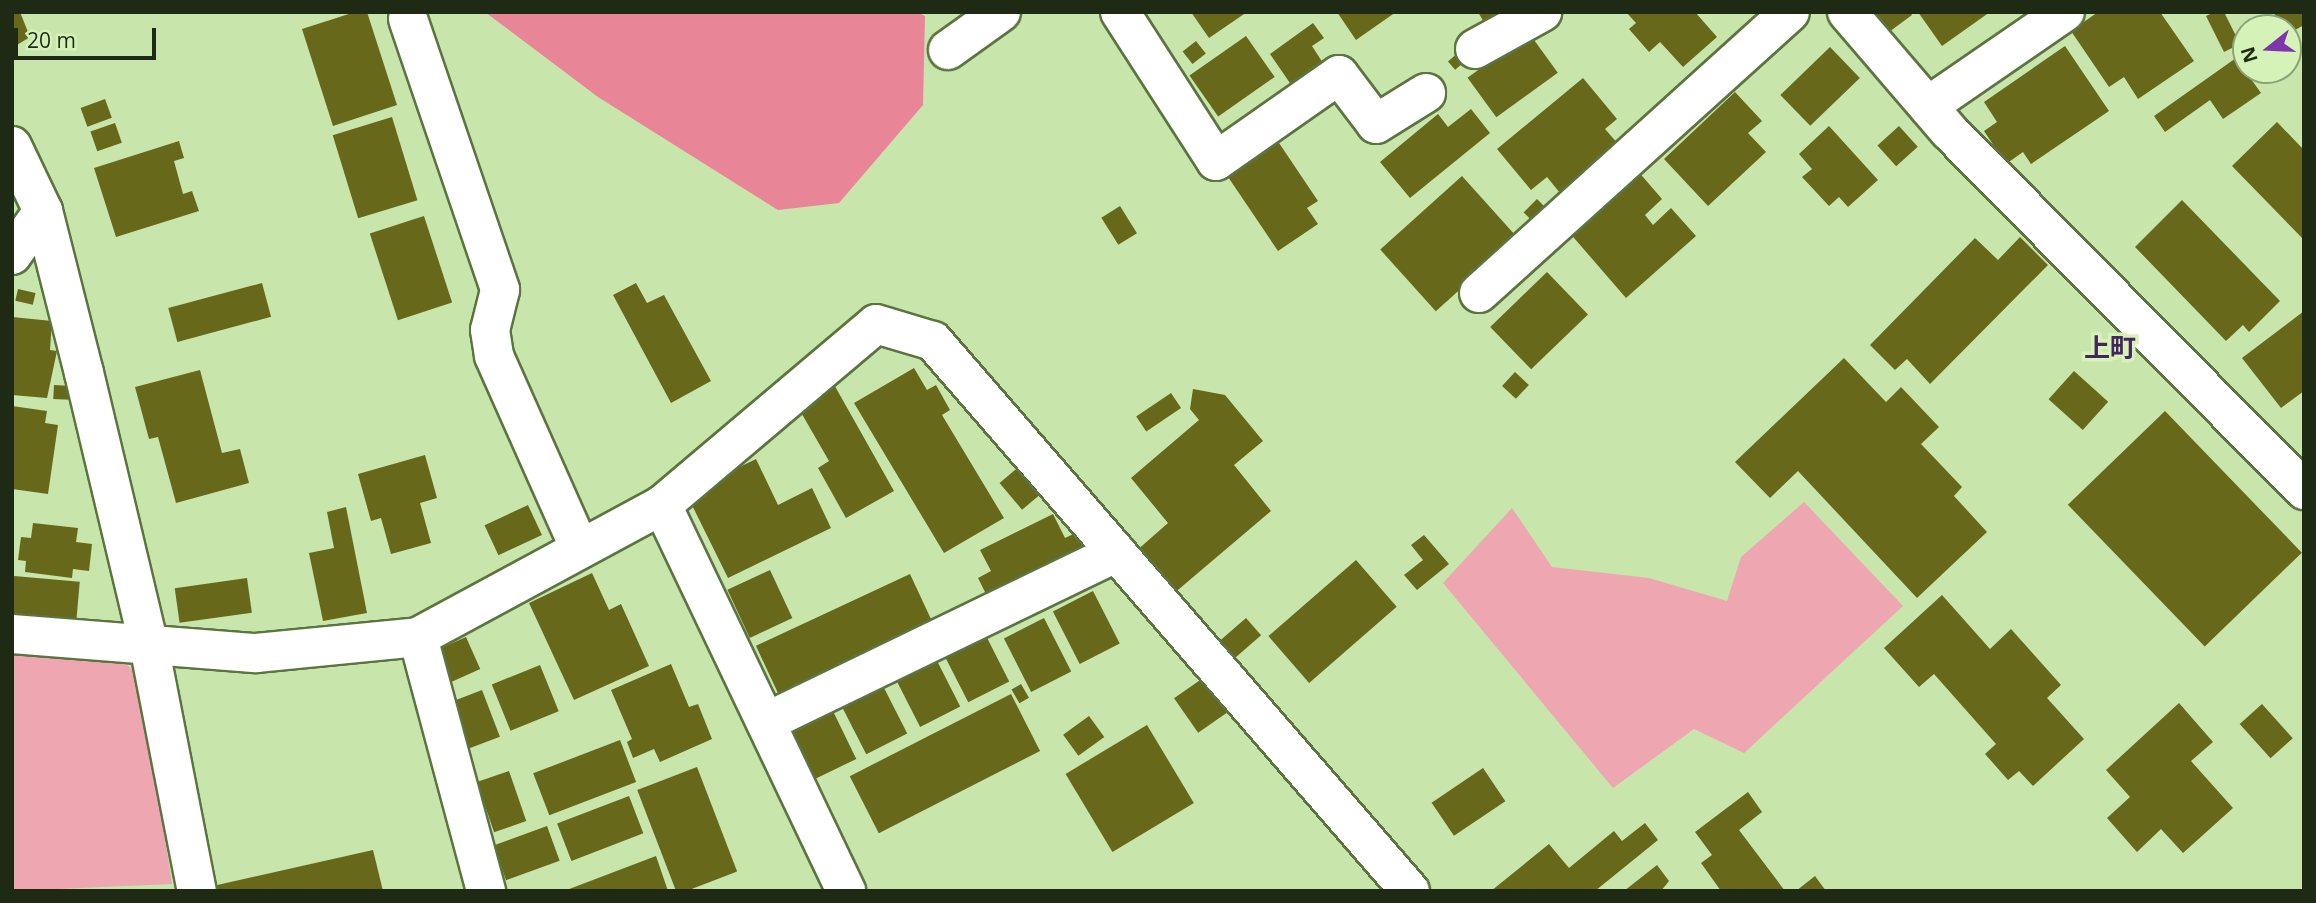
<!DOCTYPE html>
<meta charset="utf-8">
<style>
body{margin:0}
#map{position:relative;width:2316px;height:903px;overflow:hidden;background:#c8e5ac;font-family:"Open Sans","Noto Sans JP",sans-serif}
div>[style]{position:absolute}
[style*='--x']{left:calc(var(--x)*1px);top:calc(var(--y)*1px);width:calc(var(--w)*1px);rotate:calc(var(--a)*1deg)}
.green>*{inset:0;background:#eea6b0}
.forest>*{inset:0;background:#e88596}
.building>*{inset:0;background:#676819;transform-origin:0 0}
.roads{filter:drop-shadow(2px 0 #5b7440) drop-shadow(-2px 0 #5b7440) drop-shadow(0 2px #5b7440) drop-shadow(0 -2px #5b7440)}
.minor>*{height:38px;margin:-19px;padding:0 19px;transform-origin:19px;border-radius:19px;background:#fff}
span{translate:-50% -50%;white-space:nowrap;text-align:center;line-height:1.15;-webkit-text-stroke:7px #d5f3b9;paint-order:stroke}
.quarter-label{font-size:26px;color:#46245c;font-weight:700}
.frame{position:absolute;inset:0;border:14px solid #1f2a14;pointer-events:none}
.north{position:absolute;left:2232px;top:14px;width:70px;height:70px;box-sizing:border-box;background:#d5f3b9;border:2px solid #8ca377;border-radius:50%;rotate:252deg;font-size:19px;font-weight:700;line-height:28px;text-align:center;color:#1f2a14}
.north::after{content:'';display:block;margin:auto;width:24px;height:32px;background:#7e37aa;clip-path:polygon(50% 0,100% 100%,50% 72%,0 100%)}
.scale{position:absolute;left:14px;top:28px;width:142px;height:32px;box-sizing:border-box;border:4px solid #1f2a14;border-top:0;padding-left:9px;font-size:21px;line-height:24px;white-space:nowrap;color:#1f2a14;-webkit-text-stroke:5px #d5f3b9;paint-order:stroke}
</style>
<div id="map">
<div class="green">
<div style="clip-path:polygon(1804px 502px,1903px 606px,1744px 753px,1694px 729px,1613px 788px,1443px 583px,1512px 508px,1552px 567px,1649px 578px,1727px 601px,1741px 557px)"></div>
<div style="clip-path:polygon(12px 652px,123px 661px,140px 677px,172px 884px,12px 891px)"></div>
</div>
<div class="forest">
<div style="clip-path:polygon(485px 12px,917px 12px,925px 16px,923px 105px,839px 203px,778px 210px,598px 97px)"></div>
</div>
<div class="building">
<div style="clip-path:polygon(12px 12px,20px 12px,30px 37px,12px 48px)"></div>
<div style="clip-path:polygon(355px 12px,367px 12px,397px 105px,333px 126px,302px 29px)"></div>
<div style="clip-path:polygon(1191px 12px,1247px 12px,1209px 38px)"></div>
<div style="clip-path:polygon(1337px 12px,1396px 12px,1356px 40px)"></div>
<div style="clip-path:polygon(1478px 12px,1503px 12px,1485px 24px)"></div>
<div style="clip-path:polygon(1626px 12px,1695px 12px,1717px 37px,1683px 67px,1660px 42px,1649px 52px,1629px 29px,1636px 23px)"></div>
<div style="clip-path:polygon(1874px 12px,1910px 12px,1912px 15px,1889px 32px)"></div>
<div style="clip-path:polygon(1918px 12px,1990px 12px,1942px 46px)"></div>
<div style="clip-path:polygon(2098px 12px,2160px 12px,2194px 61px,2138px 99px,2124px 77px,2109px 87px,2071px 31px)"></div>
<div style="clip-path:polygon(2214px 12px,2224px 12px,2240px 44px,2224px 52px,2206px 16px)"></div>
<div style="clip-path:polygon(2273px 12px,2304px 12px,2304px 25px,2288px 34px)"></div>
<div style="clip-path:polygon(1313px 23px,1324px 38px,1312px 46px,1323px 63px,1292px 86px,1270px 54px)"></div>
<div style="left:1529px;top:33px;width:49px;height:76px;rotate:54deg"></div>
<div style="left:1246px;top:36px;width:50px;height:69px;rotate:55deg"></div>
<div style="left:1196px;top:41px;width:16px;height:17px;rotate:52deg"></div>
<div style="clip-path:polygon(2065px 46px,2109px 111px,2031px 164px,2023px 152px,2006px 164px,1984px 131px,1997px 122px,1984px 102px)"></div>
<div style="left:1830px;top:47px;width:43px;height:69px;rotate:46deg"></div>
<div style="left:1460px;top:51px;width:11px;height:16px;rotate:49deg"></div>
<div style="clip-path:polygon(2236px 58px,2261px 93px,2223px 119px,2210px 100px,2165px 132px,2154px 116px)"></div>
<div style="clip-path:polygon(1583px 78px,1617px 119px,1605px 129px,1619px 145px,1560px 193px,1547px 177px,1531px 190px,1497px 149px)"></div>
<div style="clip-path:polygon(1735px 92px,1762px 121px,1748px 133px,1766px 152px,1708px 206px,1664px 159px)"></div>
<div style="left:105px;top:99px;width:20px;height:26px;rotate:70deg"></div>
<div style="clip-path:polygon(1471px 109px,1490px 133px,1410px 198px,1380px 162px,1438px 114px,1448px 127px)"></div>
<div style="left:392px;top:117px;width:87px;height:62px;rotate:73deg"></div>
<div style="clip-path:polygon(2277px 122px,2304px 150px,2304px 240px,2232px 166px)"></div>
<div style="left:115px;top:123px;width:21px;height:26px;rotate:71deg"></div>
<div style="clip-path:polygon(1829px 126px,1878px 180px,1848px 207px,1839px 197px,1829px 206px,1802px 177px,1812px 169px,1799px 154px)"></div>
<div style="left:1899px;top:126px;width:28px;height:29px;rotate:48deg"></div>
<div style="clip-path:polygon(1275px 137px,1318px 201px,1307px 208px,1318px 224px,1278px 251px,1224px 171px)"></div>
<div style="clip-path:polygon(179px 141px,184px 158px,174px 161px,183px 194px,192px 191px,199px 211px,116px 237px,94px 168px)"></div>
<div style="clip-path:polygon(1637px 170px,1662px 199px,1645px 215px,1653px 225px,1671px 208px,1696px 236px,1626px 298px,1568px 231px)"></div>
<div style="left:1462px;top:176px;width:83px;height:110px;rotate:48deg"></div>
<div style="left:1537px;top:199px;width:20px;height:19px;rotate:45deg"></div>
<div style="clip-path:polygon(2182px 200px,2280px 301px,2249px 332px,2243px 325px,2226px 341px,2135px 247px)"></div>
<div style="left:1120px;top:206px;width:32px;height:22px;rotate:58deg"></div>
<div style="left:424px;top:216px;width:91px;height:57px;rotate:72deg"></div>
<div style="clip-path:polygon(2020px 237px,2048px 265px,1930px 384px,1907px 359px,1895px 370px,1870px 345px,1975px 238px,1998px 260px)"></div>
<div style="left:1547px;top:272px;width:59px;height:79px;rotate:46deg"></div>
<div style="left:262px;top:283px;width:35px;height:97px;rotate:75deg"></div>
<div style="clip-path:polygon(636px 283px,647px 303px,664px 295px,711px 381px,671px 403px,613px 295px)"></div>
<div style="left:18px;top:289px;width:18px;height:12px;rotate:13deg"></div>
<div style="clip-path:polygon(2304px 311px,2304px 391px,2281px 408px,2242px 358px)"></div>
<div style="clip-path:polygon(12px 317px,52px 321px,50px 350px,57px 351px,47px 398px,12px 395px)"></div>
<div style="clip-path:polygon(1844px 358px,1886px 402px,1901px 387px,1939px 427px,1921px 444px,1962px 487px,1954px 496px,1987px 532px,1917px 598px,1798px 471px,1770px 498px,1735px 462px)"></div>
<div style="clip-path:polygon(914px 368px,927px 390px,936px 385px,950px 410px,942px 415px,1004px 518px,944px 553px,854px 403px)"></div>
<div style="clip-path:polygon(200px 370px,222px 453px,240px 449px,249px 483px,176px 503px,158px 437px,149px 439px,135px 387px)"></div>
<div style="left:2074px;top:371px;width:46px;height:38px;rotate:42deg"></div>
<div style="left:1515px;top:372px;width:19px;height:19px;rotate:43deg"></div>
<div style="clip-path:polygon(832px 381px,894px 491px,846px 518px,818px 468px,829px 461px,795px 402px)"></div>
<div style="left:54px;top:385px;width:17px;height:14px;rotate:3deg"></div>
<div style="clip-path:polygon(1193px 389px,1225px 395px,1263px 441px,1234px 465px,1271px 511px,1172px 595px,1135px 552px,1168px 523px,1131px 478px,1199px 420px,1190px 409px)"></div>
<div style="left:1171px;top:393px;width:18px;height:42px;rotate:56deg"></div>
<div style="clip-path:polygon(12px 406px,47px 411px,45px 423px,58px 425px,48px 494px,12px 489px)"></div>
<div style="left:2165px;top:411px;width:197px;height:135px;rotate:46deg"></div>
<div style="clip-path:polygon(425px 455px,437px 498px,420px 503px,431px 543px,391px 554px,381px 518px,371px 521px,358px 474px)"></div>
<div style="clip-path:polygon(756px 459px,778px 505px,812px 488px,831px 528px,728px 578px,686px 493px)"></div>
<div style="left:1021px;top:465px;width:35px;height:28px;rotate:50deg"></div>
<div style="left:528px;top:505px;width:33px;height:48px;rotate:65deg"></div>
<div style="clip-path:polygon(346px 507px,367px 613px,323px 621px,309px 553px,334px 548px,327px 512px)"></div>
<div style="clip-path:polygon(1053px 514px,1065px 538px,1082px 530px,1092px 551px,990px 602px,978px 578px,991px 571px,980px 550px)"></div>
<div style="clip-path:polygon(33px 523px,78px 528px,76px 542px,92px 544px,89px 571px,73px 569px,72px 578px,25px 572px,26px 561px,18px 560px,21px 537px,31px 538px)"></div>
<div style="clip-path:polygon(1424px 535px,1449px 564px,1417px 590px,1404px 575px,1423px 560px,1411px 545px)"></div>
<div style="left:1356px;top:560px;width:62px;height:116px;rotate:49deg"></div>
<div style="left:770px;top:570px;width:53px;height:47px;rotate:65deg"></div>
<div style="clip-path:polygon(592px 573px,609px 610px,621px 604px,649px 666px,574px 700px,529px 603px)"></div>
<div style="left:910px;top:574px;width:57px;height:170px;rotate:65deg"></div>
<div style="left:14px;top:576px;width:66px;height:38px;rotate:5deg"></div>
<div style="left:247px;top:578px;width:35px;height:73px;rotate:82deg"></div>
<div style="left:1093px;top:591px;width:59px;height:45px;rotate:63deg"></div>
<div style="clip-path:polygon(1942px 595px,1990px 649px,2011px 629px,2061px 685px,2047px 698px,2084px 739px,2033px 786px,2019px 771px,2008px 780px,1985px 754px,1996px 744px,1934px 674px,1919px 687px,1884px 648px)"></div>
<div style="left:1044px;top:618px;width:60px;height:45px;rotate:63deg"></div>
<div style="left:1246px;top:618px;width:23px;height:40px;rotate:49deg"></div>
<div style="left:982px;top:628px;width:60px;height:46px;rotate:63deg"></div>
<div style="left:466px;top:637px;width:35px;height:33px;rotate:66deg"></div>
<div style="left:933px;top:653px;width:60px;height:45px;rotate:63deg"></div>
<div style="clip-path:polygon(671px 664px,689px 707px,698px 704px,712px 739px,660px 762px,654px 749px,633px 758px,627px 742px,632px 739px,611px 690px)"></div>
<div style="left:540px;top:665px;width:50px;height:52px;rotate:68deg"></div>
<div style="left:1206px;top:676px;width:42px;height:39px;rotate:55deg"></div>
<div style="left:880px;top:680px;width:60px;height:46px;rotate:63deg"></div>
<div style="left:1021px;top:684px;width:16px;height:11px;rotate:60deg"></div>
<div style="left:482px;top:690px;width:50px;height:34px;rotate:69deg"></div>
<div style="left:1011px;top:694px;width:64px;height:181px;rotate:63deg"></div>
<div style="clip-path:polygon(2179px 703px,2213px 742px,2191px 761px,2233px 808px,2183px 853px,2161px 829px,2137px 852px,2107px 818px,2130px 797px,2106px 770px)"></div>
<div style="left:2262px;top:704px;width:46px;height:30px;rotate:48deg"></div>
<div style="left:830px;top:705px;width:60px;height:46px;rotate:64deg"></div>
<div style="left:1089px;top:716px;width:26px;height:32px;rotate:54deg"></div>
<div style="left:1147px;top:725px;width:91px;height:95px;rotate:59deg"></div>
<div style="left:620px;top:740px;width:45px;height:93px;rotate:69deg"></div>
<div style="left:697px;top:767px;width:112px;height:64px;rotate:69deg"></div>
<div style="left:1483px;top:768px;width:40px;height:62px;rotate:56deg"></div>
<div style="left:509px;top:771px;width:53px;height:34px;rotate:71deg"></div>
<div style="clip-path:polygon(1748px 792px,1762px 812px,1739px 830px,1785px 891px,1721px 891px,1701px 863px,1712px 855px,1695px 832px)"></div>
<div style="left:629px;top:796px;width:40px;height:77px;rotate:69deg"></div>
<div style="clip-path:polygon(1645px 823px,1658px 840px,1595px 891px,1491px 891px,1549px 844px,1569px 868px,1614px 831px,1622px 841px)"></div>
<div style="left:547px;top:826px;width:37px;height:57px;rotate:70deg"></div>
<div style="clip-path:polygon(373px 850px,383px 891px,214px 891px,213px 886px)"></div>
<div style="clip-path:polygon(656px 856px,668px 891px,564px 891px)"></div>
<div style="clip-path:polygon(1657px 865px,1669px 881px,1661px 891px,1624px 891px)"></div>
<div style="clip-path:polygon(1815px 876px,1826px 891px,1796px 891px)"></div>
</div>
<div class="roads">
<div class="minor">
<div style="--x:1120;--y:12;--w:177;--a:57.2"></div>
<div style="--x:1216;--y:161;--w:150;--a:-35"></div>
<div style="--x:1339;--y:75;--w:61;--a:52.9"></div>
<div style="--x:1376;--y:124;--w:59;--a:-31.8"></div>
<div style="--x:1847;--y:12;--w:157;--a:49.4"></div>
<div style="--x:1949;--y:131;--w:505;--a:45.32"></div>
<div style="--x:408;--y:19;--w:286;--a:71.2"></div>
<div style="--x:500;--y:290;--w:41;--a:104"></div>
<div style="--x:490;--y:330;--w:26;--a:81"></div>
<div style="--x:494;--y:356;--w:211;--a:66"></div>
<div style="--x:1475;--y:49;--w:77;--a:-28.9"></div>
<div style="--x:948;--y:50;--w:65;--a:-35.6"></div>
<div style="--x:1928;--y:106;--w:166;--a:-34.5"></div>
<div style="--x:12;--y:146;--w:72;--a:64.5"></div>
<div style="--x:43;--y:211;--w:167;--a:75.8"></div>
<div style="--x:84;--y:373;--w:280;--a:76.6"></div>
<div style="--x:149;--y:645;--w:251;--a:79"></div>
<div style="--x:12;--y:255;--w:54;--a:-54.8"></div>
<div style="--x:1479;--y:293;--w:419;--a:-42.1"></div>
<div style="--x:662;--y:505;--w:428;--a:64.5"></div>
<div style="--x:12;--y:634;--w:245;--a:4.5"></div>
<div style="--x:256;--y:653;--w:163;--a:-5.6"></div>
<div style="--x:418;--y:637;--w:277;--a:-28.4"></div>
<div style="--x:662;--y:505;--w:280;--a:-40.2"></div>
<div style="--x:876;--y:324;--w:59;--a:16.6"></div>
<div style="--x:933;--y:341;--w:728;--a:49.07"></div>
<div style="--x:418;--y:637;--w:263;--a:75"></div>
<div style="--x:766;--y:722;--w:389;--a:-25.8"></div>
</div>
</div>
<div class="quarter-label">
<span style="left:2110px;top:348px">上町</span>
</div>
<div class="frame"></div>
<div class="north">N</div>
<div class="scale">20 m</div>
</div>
